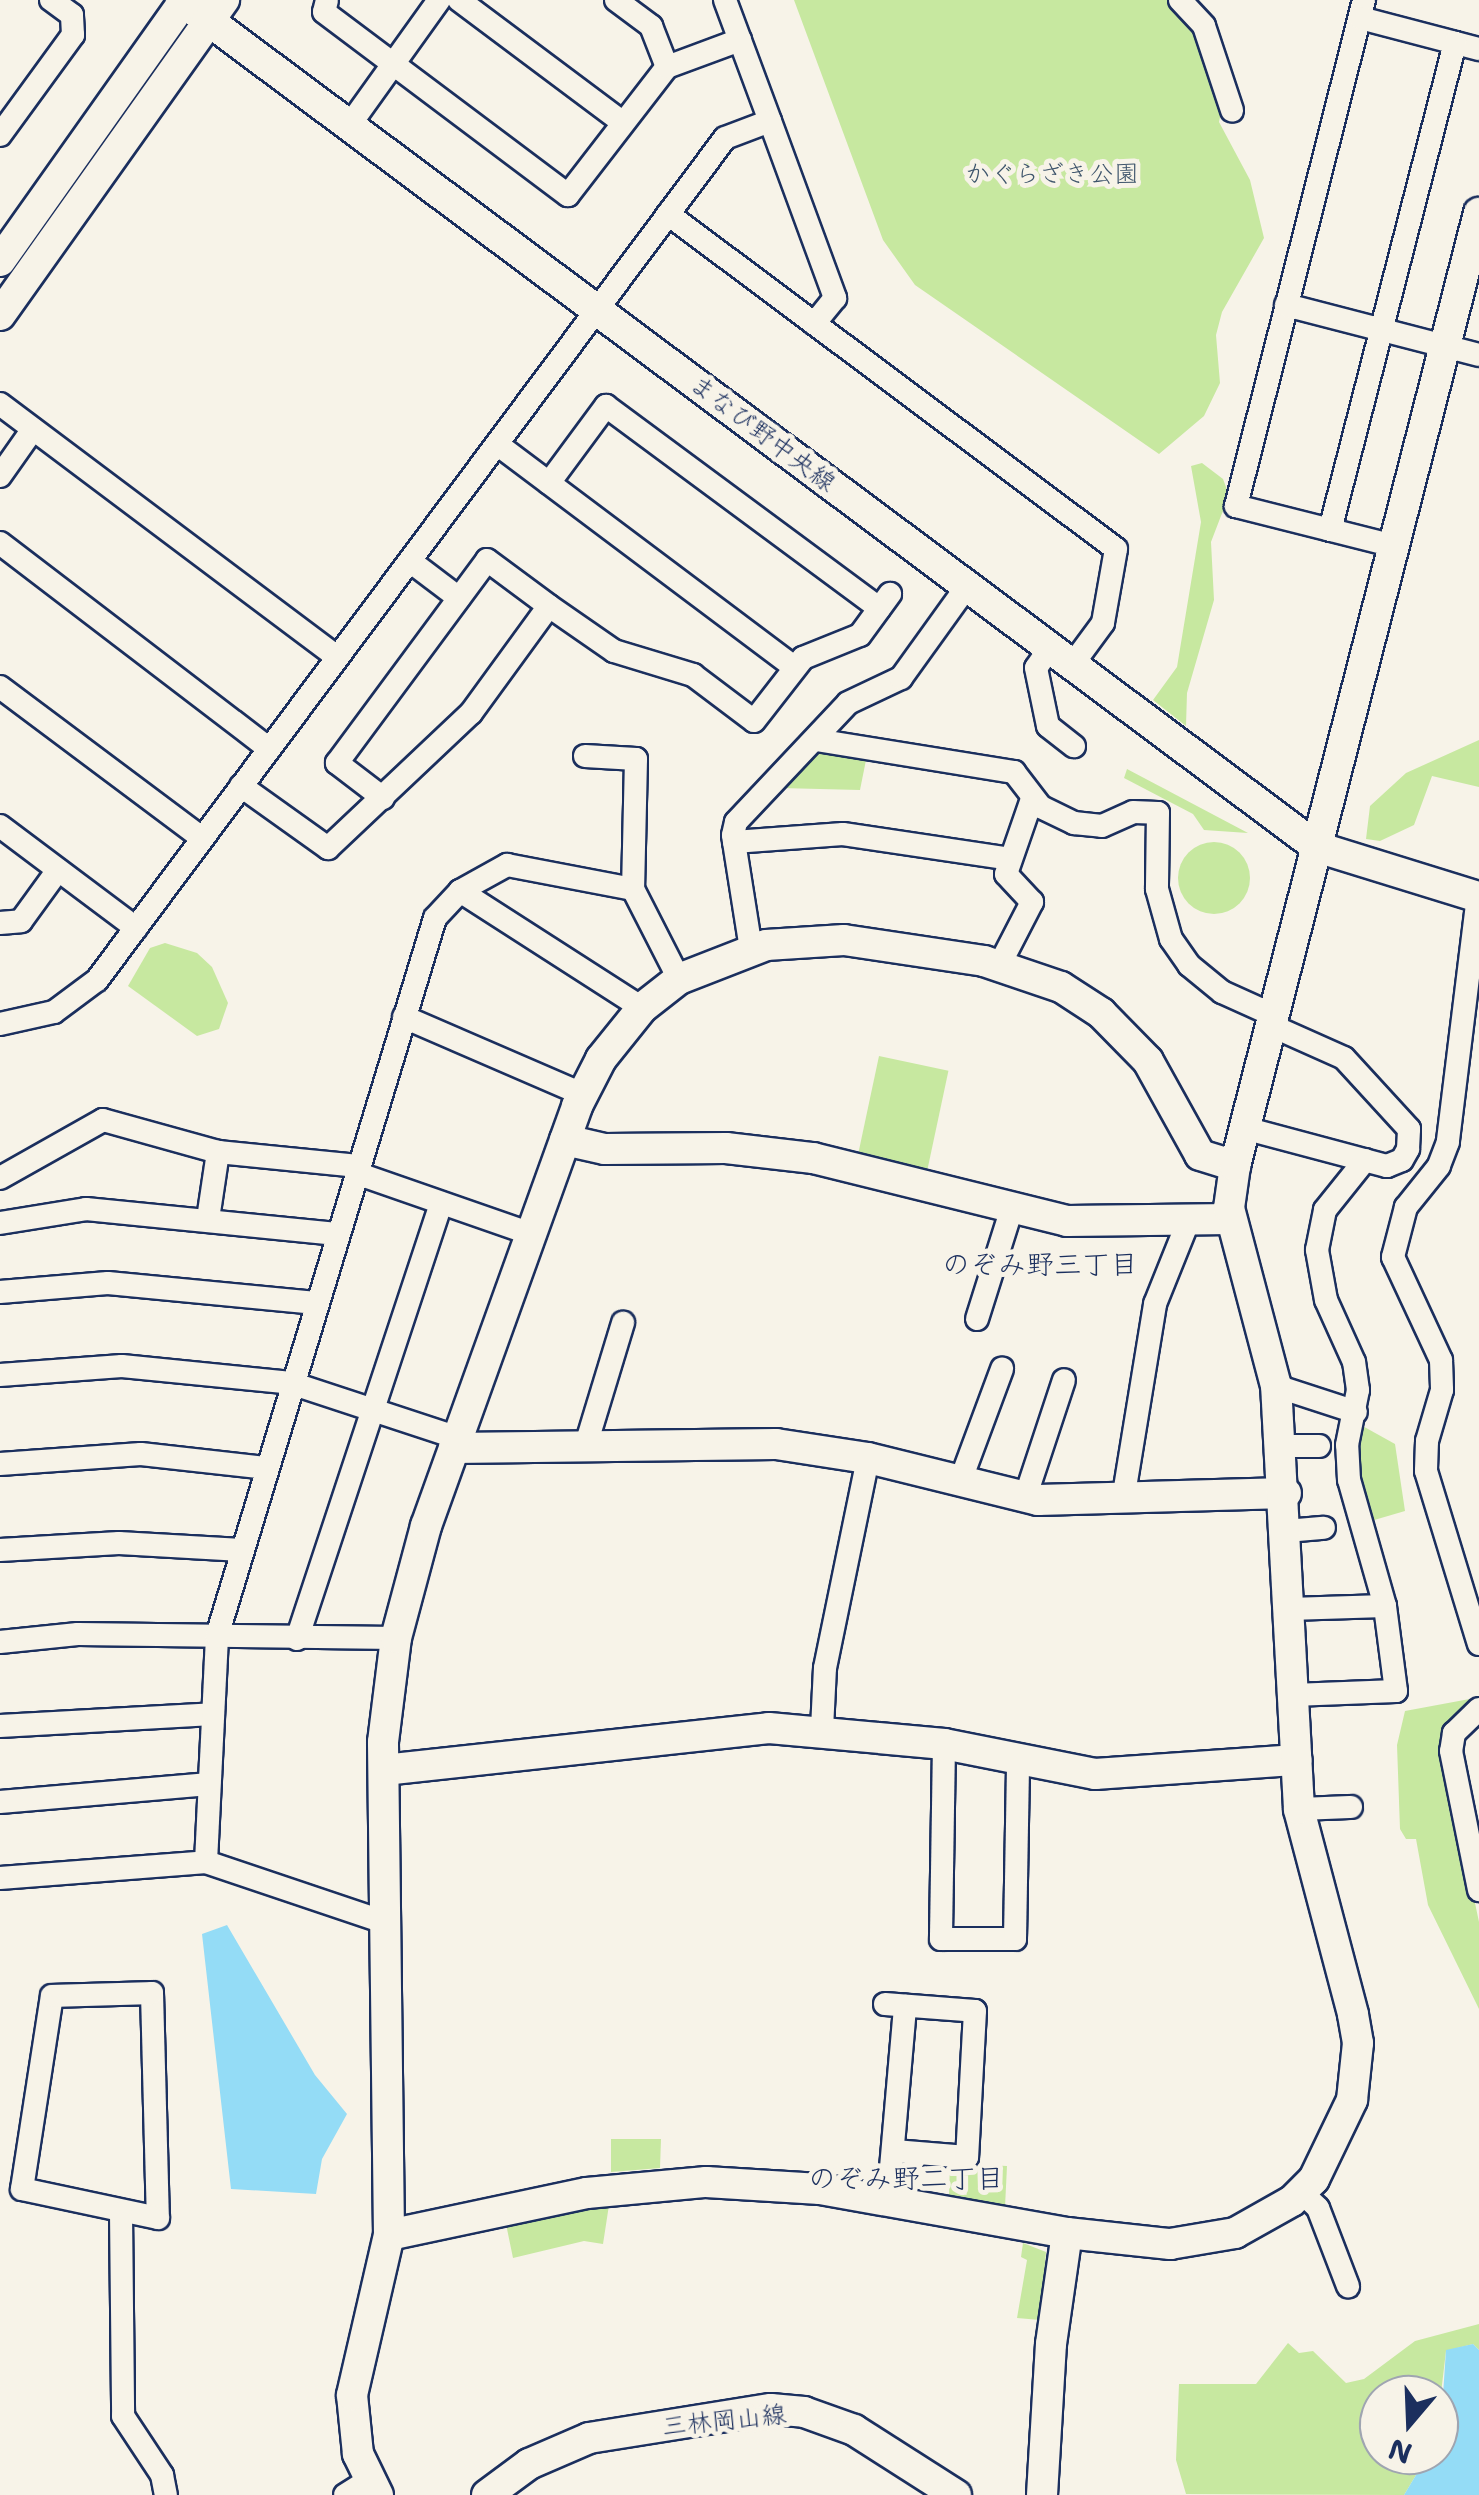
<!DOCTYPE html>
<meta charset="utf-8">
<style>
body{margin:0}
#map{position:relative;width:1479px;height:2495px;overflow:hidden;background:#f7f3e8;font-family:"Shantell Sans","Klee One",sans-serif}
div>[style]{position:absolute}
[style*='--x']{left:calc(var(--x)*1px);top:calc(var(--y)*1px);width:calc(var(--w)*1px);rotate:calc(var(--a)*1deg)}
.green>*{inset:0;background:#c7e8a0;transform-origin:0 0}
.round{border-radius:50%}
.water>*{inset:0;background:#94dcf6}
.roads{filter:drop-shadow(2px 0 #1b2f5e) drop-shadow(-2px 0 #1b2f5e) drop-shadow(0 2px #1b2f5e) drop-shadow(0 -2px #1b2f5e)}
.street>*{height:22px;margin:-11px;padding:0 11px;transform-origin:11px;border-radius:11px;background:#f7f3e8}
.secondary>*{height:30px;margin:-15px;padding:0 15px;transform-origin:15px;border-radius:15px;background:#f7f3e8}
span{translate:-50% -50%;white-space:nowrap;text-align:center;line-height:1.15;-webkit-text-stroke:10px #f7f3e8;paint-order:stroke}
.park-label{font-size:25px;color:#3d546b}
.street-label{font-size:25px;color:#1b2f5e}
.neighbourhood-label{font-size:28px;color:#1b2f5e}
.north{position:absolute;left:1359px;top:2375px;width:100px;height:100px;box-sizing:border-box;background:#f7f3e8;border:2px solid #9fa5b1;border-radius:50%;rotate:199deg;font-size:28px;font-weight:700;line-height:40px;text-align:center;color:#1b2f5e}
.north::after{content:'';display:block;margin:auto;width:35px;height:45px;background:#1b2f5e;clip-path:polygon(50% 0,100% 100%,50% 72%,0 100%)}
</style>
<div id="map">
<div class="green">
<div style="clip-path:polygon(794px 0,1169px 0,1185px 11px,1223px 103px,1219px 122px,1250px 180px,1264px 238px,1222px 312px,1216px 335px,1220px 383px,1204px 416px,1159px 454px,915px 285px,883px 240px)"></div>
<div style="clip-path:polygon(1202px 463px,1223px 479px,1229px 495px,1211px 542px,1214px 600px,1187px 693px,1186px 726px,1153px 700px,1177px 667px,1201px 522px,1191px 466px)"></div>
<div style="clip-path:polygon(1479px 740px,1479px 787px,1432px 776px,1414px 825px,1380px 841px,1366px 839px,1370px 806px,1406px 773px)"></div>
<div style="clip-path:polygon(817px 749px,867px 755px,860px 790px,780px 788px)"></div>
<div style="clip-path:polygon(1127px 769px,1248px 833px,1204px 830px,1193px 814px,1124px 778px)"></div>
<div class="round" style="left:1178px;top:842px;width:72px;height:72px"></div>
<div style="clip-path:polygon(165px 943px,197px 953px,212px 967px,228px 1003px,219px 1029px,197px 1036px,128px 986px,150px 948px)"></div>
<div style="left:879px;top:1056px;width:71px;height:102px;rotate:12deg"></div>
<div style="clip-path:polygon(1359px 1424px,1395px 1444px,1405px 1511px,1364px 1523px,1353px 1479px)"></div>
<div style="clip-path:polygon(1475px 1698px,1443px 1751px,1479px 1922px,1479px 2009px,1428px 1905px,1416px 1839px,1406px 1839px,1400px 1829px,1397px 1745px,1405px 1711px)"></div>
<div style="clip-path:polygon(611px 2139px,661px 2139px,660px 2168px,611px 2172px)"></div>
<div style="clip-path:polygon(950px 2163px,1007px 2166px,1005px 2207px,949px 2196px)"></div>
<div style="clip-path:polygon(609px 2205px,603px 2244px,584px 2241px,513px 2258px,506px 2224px)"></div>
<div style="clip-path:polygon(1023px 2243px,1046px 2252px,1040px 2320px,1017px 2318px,1027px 2260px,1021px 2257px)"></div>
<div style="clip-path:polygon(1479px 2324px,1479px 2350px,1473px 2344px,1446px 2351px,1439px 2410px,1439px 2395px,1379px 2395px,1379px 2455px,1428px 2455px,1404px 2495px,1186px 2494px,1176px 2460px,1179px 2384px,1256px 2384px,1288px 2343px,1299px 2353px,1313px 2351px,1346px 2383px,1364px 2379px,1415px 2341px)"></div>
</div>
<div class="water">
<div style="clip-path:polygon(227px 1925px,315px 2075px,347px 2114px,322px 2159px,316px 2194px,231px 2189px,202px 1934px)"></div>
<div style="clip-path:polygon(1473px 2344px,1479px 2350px,1479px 2495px,1404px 2495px,1428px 2455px,1439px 2455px,1446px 2350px)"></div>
</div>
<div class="roads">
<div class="street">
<div style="--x:327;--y:0;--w:12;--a:104"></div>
<div style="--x:324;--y:12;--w:305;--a:36.9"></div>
<div style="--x:568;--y:195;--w:162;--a:-52.3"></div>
<div style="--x:667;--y:67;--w:78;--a:-20.3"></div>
<div style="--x:459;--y:0;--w:204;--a:36.8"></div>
<div style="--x:616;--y:0;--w:44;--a:36.6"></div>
<div style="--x:651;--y:26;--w:44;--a:68.7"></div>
<div style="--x:725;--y:0;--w:129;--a:69.6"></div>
<div style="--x:1180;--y:0;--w:35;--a:47"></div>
<div style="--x:1204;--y:26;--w:89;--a:71.6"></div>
<div style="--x:1364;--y:0;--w:522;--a:104.2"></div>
<div style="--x:1236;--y:506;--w:163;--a:14.2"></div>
<div style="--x:1360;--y:18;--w:123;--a:14.6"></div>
<div style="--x:351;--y:123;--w:151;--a:-54.4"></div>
<div style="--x:0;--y:135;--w:124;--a:-53.9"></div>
<div style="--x:73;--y:35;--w:20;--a:-93"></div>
<div style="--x:72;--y:15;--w:26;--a:-144"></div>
<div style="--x:668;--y:214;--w:559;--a:36.79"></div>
<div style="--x:1116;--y:549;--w:75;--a:100"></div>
<div style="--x:1103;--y:623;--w:52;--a:126.4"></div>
<div style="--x:1286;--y:305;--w:199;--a:14.5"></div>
<div style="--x:0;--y:404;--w:421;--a:36.9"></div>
<div style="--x:497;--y:444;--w:371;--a:36.9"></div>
<div style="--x:0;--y:476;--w:57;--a:-54.9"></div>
<div style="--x:549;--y:483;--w:96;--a:-53.5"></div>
<div style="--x:606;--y:406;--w:340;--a:36.5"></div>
<div style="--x:1330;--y:530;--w:503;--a:-75.6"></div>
<div style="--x:0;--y:543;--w:339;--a:37.4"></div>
<div style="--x:410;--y:561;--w:61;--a:37.1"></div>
<div style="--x:1050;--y:648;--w:24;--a:125"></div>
<div style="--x:1036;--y:668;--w:59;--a:78.3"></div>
<div style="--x:1048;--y:726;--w:33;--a:38"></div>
<div style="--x:0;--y:687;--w:252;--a:36.8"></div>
<div style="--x:816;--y:740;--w:201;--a:9.2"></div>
<div style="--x:1014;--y:772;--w:44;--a:52.4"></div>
<div style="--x:1041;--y:807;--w:37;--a:26"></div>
<div style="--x:1074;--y:823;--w:28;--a:6"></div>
<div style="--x:1102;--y:826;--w:34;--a:-24"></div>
<div style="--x:1133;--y:812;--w:25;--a:2"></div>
<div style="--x:1158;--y:813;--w:76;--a:90.8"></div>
<div style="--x:1157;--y:889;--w:52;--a:74.4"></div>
<div style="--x:1171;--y:939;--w:32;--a:55"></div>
<div style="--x:1189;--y:965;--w:43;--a:39.3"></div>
<div style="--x:1222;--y:992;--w:56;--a:24.3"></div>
<div style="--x:585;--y:756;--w:51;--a:3.4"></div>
<div style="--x:636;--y:759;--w:130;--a:91.3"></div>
<div style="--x:633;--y:889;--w:101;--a:62.9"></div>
<div style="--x:241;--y:786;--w:107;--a:35.5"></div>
<div style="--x:328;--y:848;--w:197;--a:-43.4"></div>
<div style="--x:471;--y:713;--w:132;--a:-53.9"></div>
<div style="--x:549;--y:606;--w:79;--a:34.7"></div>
<div style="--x:614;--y:651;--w:83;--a:16.9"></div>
<div style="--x:693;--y:675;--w:76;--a:37"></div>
<div style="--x:754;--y:721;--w:80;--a:-52.1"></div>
<div style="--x:803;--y:658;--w:61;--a:-22"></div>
<div style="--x:860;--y:635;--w:51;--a:-53.8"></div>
<div style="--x:383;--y:798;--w:58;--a:-142.7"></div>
<div style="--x:337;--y:763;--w:252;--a:-53.5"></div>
<div style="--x:487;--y:560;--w:77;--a:36.6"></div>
<div style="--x:0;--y:826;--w:170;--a:36.9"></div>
<div style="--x:734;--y:842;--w:109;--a:-4.2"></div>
<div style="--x:843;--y:834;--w:169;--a:8.5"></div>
<div style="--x:460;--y:891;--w:216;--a:32.7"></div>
<div style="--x:1478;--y:896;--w:248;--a:97"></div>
<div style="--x:1448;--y:1142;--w:26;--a:111"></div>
<div style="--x:1439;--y:1166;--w:53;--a:128.8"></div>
<div style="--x:1406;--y:1207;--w:52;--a:104.6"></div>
<div style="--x:1393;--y:1257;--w:114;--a:65"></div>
<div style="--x:1441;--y:1360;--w:30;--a:88"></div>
<div style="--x:1442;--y:1390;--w:53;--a:106.4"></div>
<div style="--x:1427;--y:1441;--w:30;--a:92"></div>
<div style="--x:1426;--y:1471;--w:181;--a:73"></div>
<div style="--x:0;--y:923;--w:21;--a:-5"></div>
<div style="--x:21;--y:921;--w:63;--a:-54"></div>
<div style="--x:751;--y:949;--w:115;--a:-99"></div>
<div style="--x:733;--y:835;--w:13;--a:-77"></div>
<div style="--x:736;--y:822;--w:163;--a:-46.7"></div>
<div style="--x:848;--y:703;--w:59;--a:-25.3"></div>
<div style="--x:901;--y:678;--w:113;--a:-54.3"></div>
<div style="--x:1000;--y:964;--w:70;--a:-62.7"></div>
<div style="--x:1032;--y:902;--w:38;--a:-133"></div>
<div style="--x:1006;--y:874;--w:79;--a:-70.9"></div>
<div style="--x:404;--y:1017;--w:194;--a:23.4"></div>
<div style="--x:0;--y:1024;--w:55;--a:-12.5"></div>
<div style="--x:54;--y:1012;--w:54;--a:-36.7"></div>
<div style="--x:97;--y:980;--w:1050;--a:-53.28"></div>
<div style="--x:725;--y:138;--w:48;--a:-20.7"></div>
<div style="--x:770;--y:121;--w:189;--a:69.8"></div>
<div style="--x:835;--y:298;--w:33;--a:129"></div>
<div style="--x:1244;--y:1128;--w:148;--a:14.9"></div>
<div style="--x:1387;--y:1166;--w:16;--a:-22"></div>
<div style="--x:1402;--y:1160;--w:13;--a:-61"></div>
<div style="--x:1408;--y:1149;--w:20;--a:-87"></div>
<div style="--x:1409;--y:1129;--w:96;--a:-132.5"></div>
<div style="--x:1344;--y:1058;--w:81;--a:-156"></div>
<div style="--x:356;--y:1173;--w:185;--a:19.2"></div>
<div style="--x:0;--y:1178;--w:118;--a:-29.4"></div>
<div style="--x:103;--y:1120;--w:119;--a:15.5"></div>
<div style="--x:218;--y:1152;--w:141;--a:5.7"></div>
<div style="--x:208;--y:1219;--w:68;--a:-81.5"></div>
<div style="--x:0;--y:1223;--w:87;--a:-9.2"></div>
<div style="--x:86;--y:1209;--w:252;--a:5.7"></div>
<div style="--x:0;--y:1292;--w:108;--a:-4.8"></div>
<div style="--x:108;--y:1283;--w:209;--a:5.5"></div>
<div style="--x:977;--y:1319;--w:116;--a:-72.5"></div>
<div style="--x:0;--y:1375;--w:122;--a:-4.2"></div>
<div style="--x:122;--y:1366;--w:170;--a:5.7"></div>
<div style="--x:291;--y:1383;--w:176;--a:18.2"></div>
<div style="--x:1276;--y:1386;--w:84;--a:18"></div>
<div style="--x:1281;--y:1446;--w:38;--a:0"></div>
<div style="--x:585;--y:1448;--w:131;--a:-73.1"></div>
<div style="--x:0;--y:1464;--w:141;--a:-4.1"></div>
<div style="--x:141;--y:1454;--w:125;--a:6.4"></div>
<div style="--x:960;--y:1482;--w:121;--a:-69.6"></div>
<div style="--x:1025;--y:1498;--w:124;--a:-71.7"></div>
<div style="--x:1123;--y:1500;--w:199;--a:-80.7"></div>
<div style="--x:1155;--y:1304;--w:88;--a:-68.1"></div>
<div style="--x:1286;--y:1531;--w:38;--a:-5"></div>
<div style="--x:0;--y:1550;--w:119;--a:-3.4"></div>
<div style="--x:119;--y:1543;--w:123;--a:3.3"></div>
<div style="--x:1289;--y:1609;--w:96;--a:-1.8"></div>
<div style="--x:297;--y:1639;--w:459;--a:-71.7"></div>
<div style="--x:0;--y:1642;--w:78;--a:-5.9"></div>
<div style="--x:78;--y:1634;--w:318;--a:0.7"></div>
<div style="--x:1293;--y:1695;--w:103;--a:-2.2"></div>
<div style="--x:1396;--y:1691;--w:86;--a:-97.4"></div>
<div style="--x:1385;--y:1606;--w:131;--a:-105.9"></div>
<div style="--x:1349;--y:1480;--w:35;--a:-93"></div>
<div style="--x:1347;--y:1445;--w:56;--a:-78.7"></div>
<div style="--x:1358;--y:1390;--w:28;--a:-98"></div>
<div style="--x:1354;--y:1362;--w:68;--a:-114.3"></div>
<div style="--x:1326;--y:1300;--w:51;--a:-100.2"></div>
<div style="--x:1317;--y:1250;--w:41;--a:-78.7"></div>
<div style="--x:1325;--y:1210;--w:64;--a:-51.3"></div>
<div style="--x:1479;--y:1709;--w:35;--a:136"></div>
<div style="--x:1454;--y:1733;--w:18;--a:99"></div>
<div style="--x:1451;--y:1751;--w:142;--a:78.6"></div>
<div style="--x:0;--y:1726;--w:213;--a:-3.2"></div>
<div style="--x:822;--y:1729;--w:61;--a:-87.2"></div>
<div style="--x:825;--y:1668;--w:214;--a:-78.4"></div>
<div style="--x:944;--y:1744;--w:195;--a:90.9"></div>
<div style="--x:941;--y:1939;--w:74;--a:0"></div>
<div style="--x:1015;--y:1939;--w:180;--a:-89"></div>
<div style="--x:0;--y:1802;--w:210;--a:-4.9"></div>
<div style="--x:1299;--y:1809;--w:52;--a:-2.2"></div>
<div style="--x:206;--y:1862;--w:226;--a:-87.2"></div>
<div style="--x:217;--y:1636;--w:750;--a:-73.11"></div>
<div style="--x:435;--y:918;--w:37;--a:-47"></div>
<div style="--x:460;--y:891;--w:54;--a:-29"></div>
<div style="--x:507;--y:865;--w:128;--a:10.8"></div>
<div style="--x:0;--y:1878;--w:207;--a:-4.4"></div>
<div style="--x:206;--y:1862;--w:188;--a:18.6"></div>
<div style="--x:152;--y:1993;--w:225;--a:88.5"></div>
<div style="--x:158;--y:2218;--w:139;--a:-168"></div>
<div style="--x:22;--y:2189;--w:195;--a:-81.2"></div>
<div style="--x:52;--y:1996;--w:100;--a:-1.7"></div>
<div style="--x:885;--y:2004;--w:90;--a:4.4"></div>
<div style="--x:975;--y:2011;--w:146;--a:93.1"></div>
<div style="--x:967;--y:2157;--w:73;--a:-175.3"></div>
<div style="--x:1301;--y:2192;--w:23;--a:43"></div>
<div style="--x:1318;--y:2208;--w:84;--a:69"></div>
<div style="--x:888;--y:2202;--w:197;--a:-85"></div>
<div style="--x:121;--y:2213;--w:203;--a:89.4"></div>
<div style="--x:123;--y:2416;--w:71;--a:56.5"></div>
<div style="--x:162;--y:2475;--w:20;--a:79"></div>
<div style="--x:345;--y:2495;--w:28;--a:-32"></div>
</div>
<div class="secondary">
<div style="--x:181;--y:0;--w:1417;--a:36.71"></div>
<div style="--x:1317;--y:847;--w:170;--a:17.2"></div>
<div style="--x:0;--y:261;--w:320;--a:-54.7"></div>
<div style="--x:0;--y:315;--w:387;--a:-54.6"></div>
<div style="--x:565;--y:1140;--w:41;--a:12.7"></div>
<div style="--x:605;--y:1149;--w:121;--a:-0.5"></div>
<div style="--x:726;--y:1148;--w:88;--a:6.6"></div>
<div style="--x:813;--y:1158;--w:262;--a:13.9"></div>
<div style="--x:1067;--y:1221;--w:164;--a:-0.7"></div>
<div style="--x:454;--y:1448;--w:322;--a:-0.7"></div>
<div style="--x:776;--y:1444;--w:93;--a:8.7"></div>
<div style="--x:868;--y:1458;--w:175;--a:13.9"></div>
<div style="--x:1038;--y:1500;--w:248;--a:-1.6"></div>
<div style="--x:384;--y:1770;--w:387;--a:-6.2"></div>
<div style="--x:769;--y:1728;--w:176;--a:5.2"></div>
<div style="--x:944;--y:1744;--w:154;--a:11.2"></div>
<div style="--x:1095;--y:1774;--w:202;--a:-4"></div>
<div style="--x:389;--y:2235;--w:202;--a:-12"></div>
<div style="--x:587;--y:2193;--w:120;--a:-5.3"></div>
<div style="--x:706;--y:2182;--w:114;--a:3.5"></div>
<div style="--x:820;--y:2189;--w:251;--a:10.1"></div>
<div style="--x:378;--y:2495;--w:46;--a:-116"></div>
<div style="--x:358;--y:2454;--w:59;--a:-95.8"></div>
<div style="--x:352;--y:2395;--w:164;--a:-77"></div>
<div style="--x:389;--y:2235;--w:493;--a:-90.7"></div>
<div style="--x:383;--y:1742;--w:105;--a:-82.9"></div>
<div style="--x:396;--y:1638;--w:116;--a:-75"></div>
<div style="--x:426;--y:1526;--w:446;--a:-70.2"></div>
<div style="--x:577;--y:1106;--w:53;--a:-62.9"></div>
<div style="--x:601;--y:1059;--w:65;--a:-51.2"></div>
<div style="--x:642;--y:1008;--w:47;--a:-38.1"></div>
<div style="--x:679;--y:979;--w:93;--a:-21.3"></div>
<div style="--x:766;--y:945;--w:78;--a:-3.7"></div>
<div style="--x:844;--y:940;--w:142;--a:8.5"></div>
<div style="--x:984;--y:961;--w:81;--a:18.7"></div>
<div style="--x:1061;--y:987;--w:48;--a:33"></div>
<div style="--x:1101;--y:1013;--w:67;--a:45.6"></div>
<div style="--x:1148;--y:1061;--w:107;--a:61"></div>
<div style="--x:1200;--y:1155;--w:37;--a:17"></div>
<div style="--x:487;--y:2495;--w:52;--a:-36.4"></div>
<div style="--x:529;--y:2464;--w:65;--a:-23.4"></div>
<div style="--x:589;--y:2438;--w:184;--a:-9.1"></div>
<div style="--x:771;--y:2409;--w:33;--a:5"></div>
<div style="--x:804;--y:2412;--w:53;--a:19.8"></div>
<div style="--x:854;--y:2430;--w:121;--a:32.5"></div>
<div style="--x:1042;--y:2495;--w:151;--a:-86.6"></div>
<div style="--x:1051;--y:2344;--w:112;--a:-81.8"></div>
<div style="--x:1067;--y:2233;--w:104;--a:6.1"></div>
<div style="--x:1170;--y:2244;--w:66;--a:-9.6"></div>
<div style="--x:1235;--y:2233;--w:65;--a:-29.3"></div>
<div style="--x:1292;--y:2201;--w:31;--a:-45"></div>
<div style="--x:1314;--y:2179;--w:88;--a:-64.3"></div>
<div style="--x:1352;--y:2100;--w:57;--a:-84"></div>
<div style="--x:1358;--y:2043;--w:29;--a:-100"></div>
<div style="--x:1353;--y:2014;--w:212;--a:-104.8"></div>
<div style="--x:1299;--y:1809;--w:424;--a:-93.1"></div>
<div style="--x:1276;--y:1386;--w:184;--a:-104.8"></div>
<div style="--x:1229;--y:1208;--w:42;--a:-81.9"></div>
<div style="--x:1235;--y:1166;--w:984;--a:-75.64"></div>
</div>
</div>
<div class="park-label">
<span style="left:1052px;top:173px">かぐらざき公園</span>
</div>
<div class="street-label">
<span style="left:763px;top:433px;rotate:37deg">まなび野中央線</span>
<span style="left:724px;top:2420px;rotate:-6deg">三林岡山線</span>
</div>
<div class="neighbourhood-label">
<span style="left:1040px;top:1264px">のぞみ野三丁目</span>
<span style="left:906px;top:2178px">のぞみ野二丁目</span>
</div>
<div class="north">N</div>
</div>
